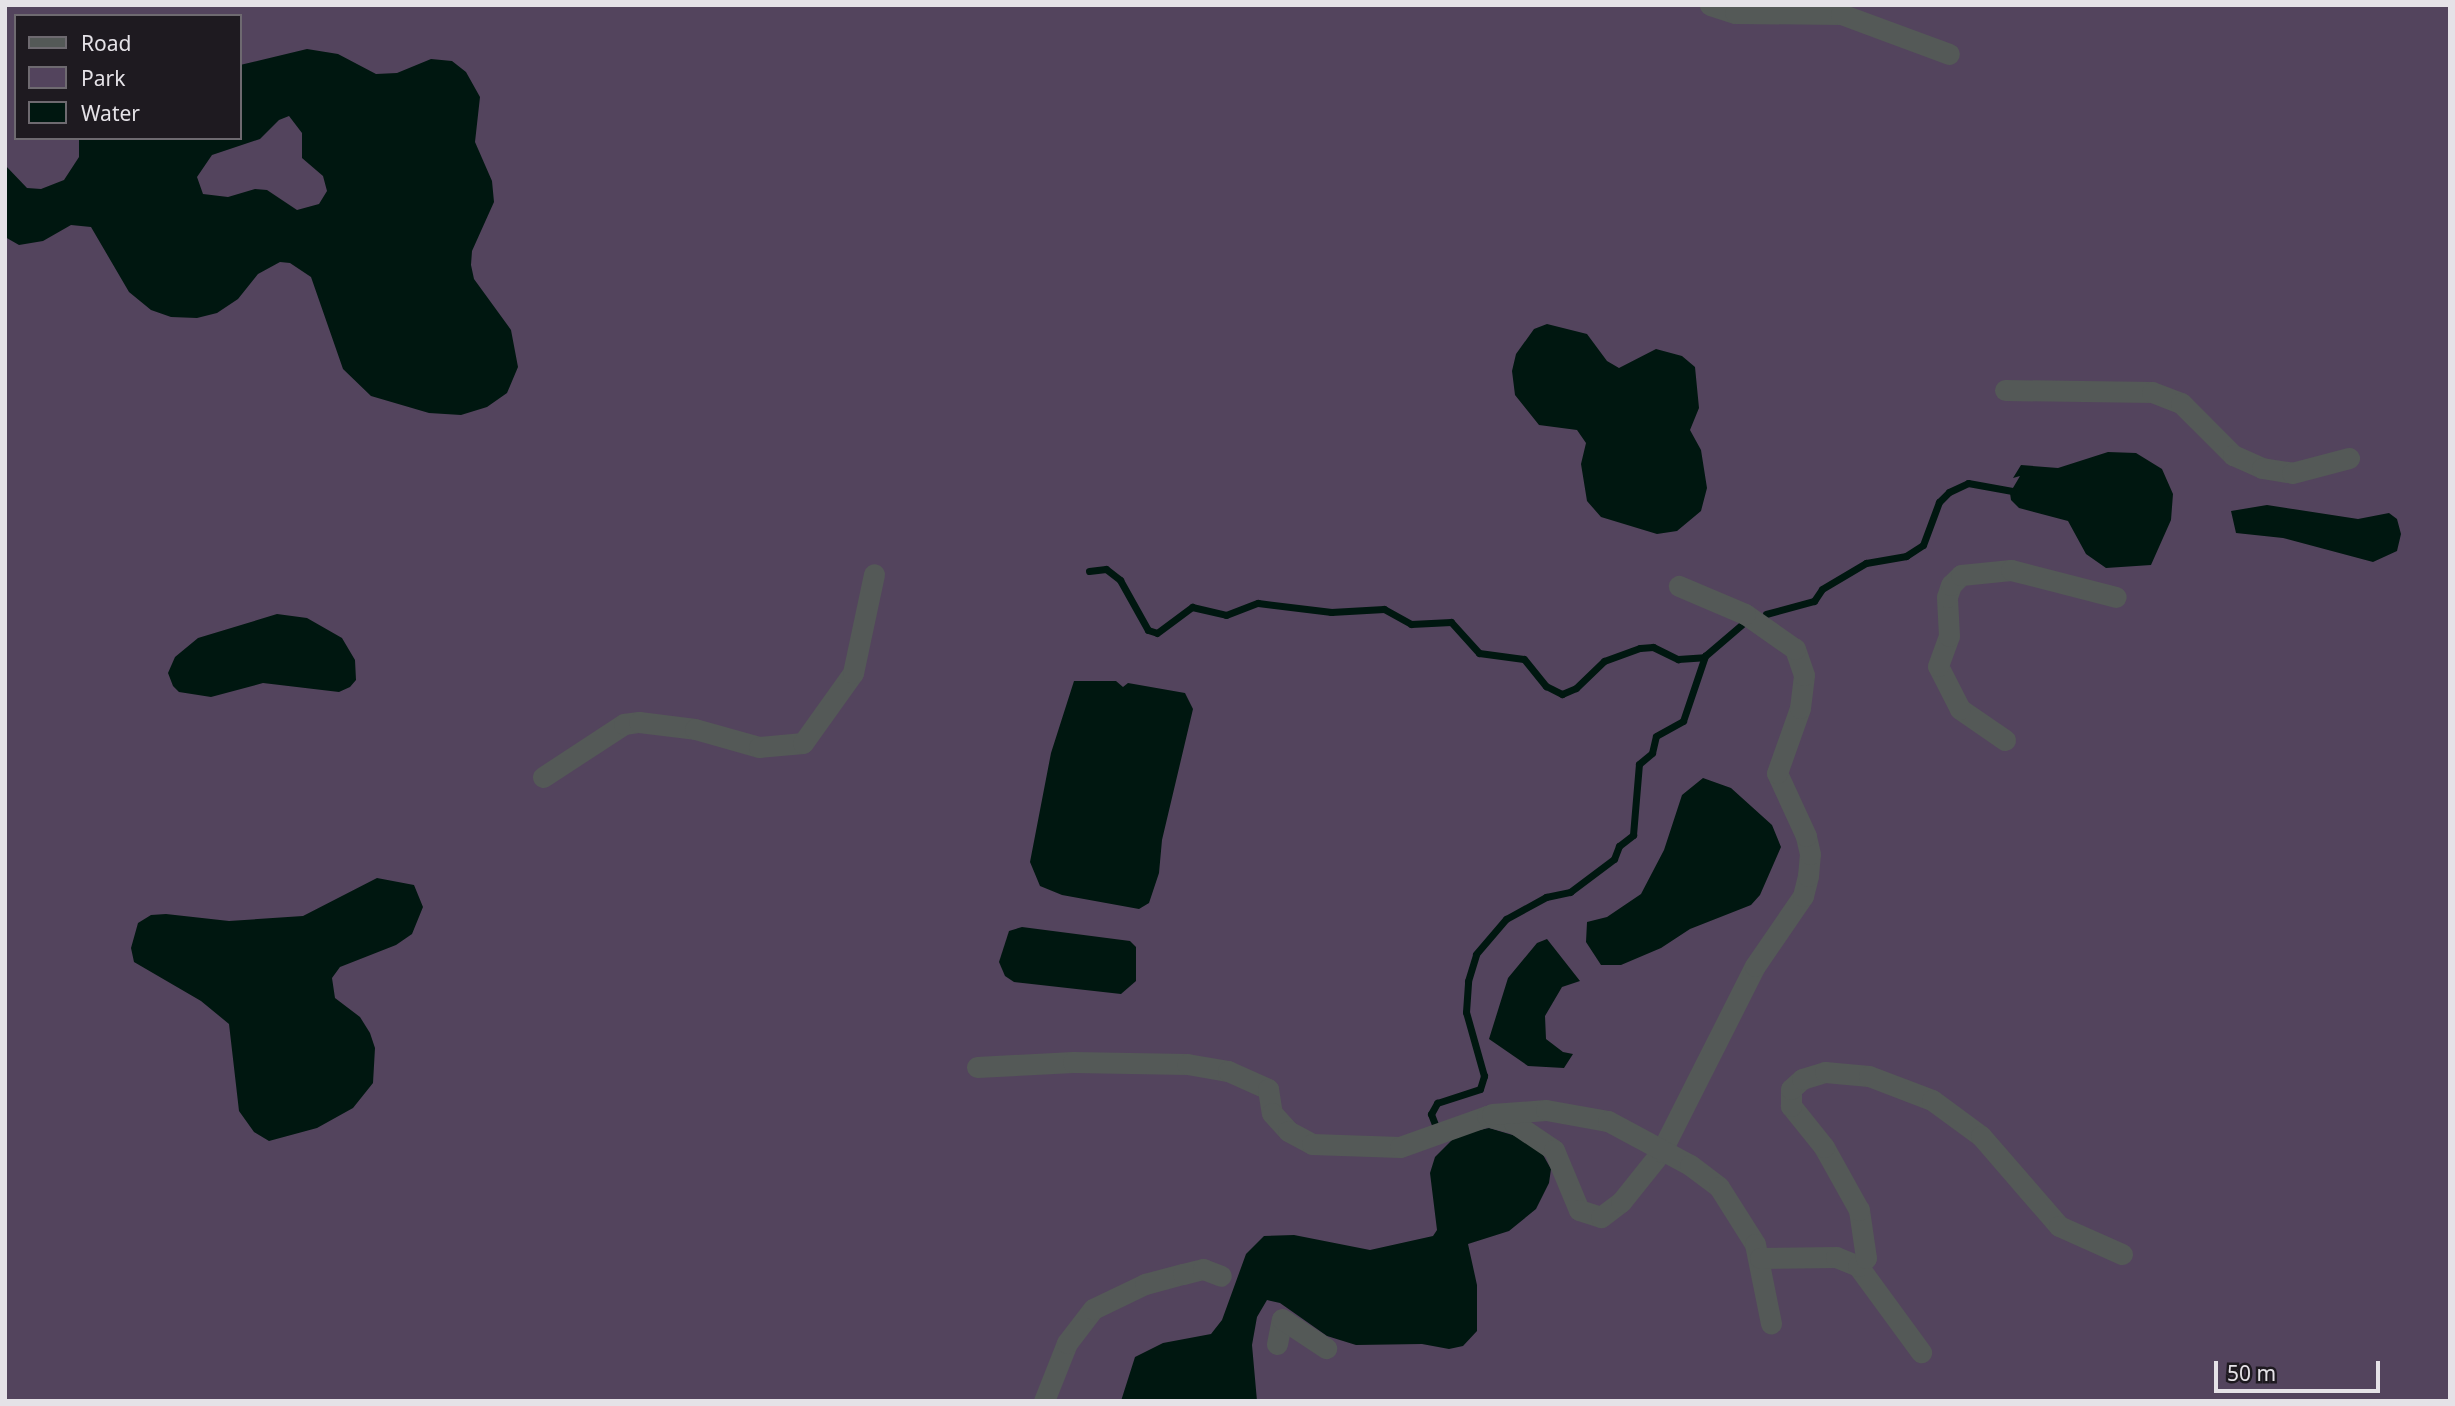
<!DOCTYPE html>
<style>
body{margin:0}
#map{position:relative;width:2455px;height:1406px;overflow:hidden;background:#27232a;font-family:"Noto Sans",sans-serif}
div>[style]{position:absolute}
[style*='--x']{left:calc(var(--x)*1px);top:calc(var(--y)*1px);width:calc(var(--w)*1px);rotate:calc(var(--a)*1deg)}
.green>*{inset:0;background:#53445d}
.water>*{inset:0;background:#001710}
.stream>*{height:7px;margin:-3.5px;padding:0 3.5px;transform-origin:3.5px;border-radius:3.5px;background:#001710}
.minor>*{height:21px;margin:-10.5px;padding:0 10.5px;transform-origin:10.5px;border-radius:10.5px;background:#545957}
span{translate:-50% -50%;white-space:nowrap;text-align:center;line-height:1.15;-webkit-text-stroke:7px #1e1a20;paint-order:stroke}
.frame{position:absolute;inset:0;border:7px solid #e5e2e7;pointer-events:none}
.legend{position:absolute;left:14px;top:14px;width:228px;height:126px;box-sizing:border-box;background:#1e1a20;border:2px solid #6e6a70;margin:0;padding:9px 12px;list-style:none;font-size:21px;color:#e5e2e7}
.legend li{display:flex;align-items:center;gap:14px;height:35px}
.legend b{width:35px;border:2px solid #6e6a70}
.scale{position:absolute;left:2214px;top:1361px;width:166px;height:32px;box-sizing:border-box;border:4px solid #e5e2e7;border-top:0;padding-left:9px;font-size:21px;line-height:24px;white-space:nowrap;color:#e5e2e7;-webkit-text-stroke:5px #1e1a20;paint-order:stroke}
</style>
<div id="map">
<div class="green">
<div style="clip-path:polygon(evenodd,5px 5px,2450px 5px,2450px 1401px,5px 1401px,5px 5px,16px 16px,240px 16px,240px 138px,16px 138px,16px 16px)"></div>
</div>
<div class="water">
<div style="clip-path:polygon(evenodd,307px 49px,338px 54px,376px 74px,397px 73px,431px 59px,452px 61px,466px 72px,480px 97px,475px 142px,492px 181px,494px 202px,472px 251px,471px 265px,474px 279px,511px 330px,518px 367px,507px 393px,487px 407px,461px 415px,429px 413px,371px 396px,343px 369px,311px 277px,290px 263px,280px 262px,258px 274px,238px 299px,217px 313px,197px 318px,171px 317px,151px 310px,129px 292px,91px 227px,71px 225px,43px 241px,19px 245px,5px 237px,5px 165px,27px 188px,41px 189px,64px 180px,79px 157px,79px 138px,240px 138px,240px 65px,307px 49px,289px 116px,302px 133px,302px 158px,323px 176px,327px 191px,319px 204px,297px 210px,267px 190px,255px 189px,228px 197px,203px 194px,197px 177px,212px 155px,260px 139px,279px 120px,289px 116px)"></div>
<div style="clip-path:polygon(1547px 324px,1587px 334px,1607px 361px,1619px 368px,1656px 349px,1682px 356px,1695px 367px,1699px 408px,1690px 430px,1701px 450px,1707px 488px,1701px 511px,1677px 531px,1657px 534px,1601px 517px,1587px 501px,1581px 464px,1586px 443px,1577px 430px,1539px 425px,1515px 395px,1512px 371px,1516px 354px,1534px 329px)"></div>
<div style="clip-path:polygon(2108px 452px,2136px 453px,2162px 469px,2173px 494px,2171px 520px,2151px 565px,2106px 568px,2086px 554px,2068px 521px,2019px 508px,2011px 500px,2010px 493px,2020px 476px,2013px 478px,2021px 465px,2058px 468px)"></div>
<div style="clip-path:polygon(2267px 505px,2358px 519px,2389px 513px,2397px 519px,2401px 534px,2397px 551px,2373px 562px,2283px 538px,2236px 533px,2231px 511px)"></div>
<div style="clip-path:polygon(277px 614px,307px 618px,342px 638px,355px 660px,356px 680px,350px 687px,339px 692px,263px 683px,211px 697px,179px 692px,173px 686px,168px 673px,175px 657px,198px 638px)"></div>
<div style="clip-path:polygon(1074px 681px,1116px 681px,1123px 687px,1128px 683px,1185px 693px,1193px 709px,1162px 840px,1159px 873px,1149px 903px,1139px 909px,1062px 895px,1040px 886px,1030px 862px,1051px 753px)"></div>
<div style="clip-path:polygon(1703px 778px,1731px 788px,1772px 825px,1781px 847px,1760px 895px,1751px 905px,1690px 929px,1661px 948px,1621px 965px,1601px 965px,1586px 942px,1587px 922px,1607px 917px,1641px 894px,1664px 850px,1682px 795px)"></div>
<div style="clip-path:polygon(377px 878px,414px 885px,423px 907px,412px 934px,396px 945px,340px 967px,332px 978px,335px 998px,360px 1017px,370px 1033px,375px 1048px,373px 1083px,353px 1108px,317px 1128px,269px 1141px,254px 1132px,239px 1111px,229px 1024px,201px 1001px,134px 962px,131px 948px,138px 923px,151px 915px,166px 914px,229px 921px,303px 916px)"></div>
<div style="clip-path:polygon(1022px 927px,1130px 941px,1136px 947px,1136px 981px,1121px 994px,1014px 982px,1005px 976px,999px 962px,1009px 931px)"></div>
<div style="clip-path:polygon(1547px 939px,1580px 981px,1562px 987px,1545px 1016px,1546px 1039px,1563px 1052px,1573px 1054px,1564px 1068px,1528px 1066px,1489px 1039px,1508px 978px,1537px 943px)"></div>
<div style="clip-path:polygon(1489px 1128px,1529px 1140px,1542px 1153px,1551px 1169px,1549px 1183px,1536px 1209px,1509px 1231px,1468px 1244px,1477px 1285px,1477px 1331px,1463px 1346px,1449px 1349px,1422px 1344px,1356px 1345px,1327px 1336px,1280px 1303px,1267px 1300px,1257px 1317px,1252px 1345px,1257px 1401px,1121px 1401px,1135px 1357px,1163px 1343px,1211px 1334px,1222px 1320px,1246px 1254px,1264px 1236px,1294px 1235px,1370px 1250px,1433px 1236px,1437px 1230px,1430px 1173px,1435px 1157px,1457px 1135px)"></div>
</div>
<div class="stream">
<div style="--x:1089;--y:571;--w:17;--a:-7"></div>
<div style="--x:1106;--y:569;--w:18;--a:38"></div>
<div style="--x:1120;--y:580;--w:57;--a:60.8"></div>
<div style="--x:1148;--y:630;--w:9;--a:18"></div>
<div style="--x:1157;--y:633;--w:44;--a:-36.6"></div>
<div style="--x:1192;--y:607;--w:35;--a:13"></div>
<div style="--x:1226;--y:615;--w:34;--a:-21"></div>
<div style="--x:1258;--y:603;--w:74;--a:7"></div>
<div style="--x:1331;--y:612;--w:53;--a:-3.2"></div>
<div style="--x:1384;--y:609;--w:31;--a:29"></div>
<div style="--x:1411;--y:624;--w:40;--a:-2.9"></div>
<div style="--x:1451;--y:622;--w:42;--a:47.9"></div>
<div style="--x:1479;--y:653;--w:45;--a:7.6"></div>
<div style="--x:1524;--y:659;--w:35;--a:51"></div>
<div style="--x:1546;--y:686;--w:18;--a:27"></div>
<div style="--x:1562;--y:694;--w:15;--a:-23"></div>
<div style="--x:1576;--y:688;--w:39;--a:-44"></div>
<div style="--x:1604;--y:661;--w:38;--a:-20"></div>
<div style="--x:1640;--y:648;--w:13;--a:-4"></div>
<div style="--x:1653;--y:647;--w:28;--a:26"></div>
<div style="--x:1678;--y:659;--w:26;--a:-4"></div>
<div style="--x:1766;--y:614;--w:50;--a:-15.2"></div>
<div style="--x:1814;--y:601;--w:14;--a:-56"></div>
<div style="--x:1822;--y:589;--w:51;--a:-30.6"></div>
<div style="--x:1866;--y:563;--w:41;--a:-9.9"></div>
<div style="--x:1906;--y:556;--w:20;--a:-33"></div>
<div style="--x:1923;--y:545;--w:46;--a:-69.6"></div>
<div style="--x:1939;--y:502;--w:14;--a:-45"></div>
<div style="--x:1949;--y:492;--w:21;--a:-25"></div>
<div style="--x:1968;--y:483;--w:45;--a:10.3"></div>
<div style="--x:1436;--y:1127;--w:14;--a:-111"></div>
<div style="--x:1431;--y:1114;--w:13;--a:-61"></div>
<div style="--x:1437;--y:1103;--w:45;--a:-18"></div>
<div style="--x:1480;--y:1089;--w:14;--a:-73"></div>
<div style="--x:1484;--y:1076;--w:66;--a:-105.7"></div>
<div style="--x:1466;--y:1012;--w:31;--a:-86"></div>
<div style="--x:1468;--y:981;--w:28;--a:-73"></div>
<div style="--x:1476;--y:954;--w:46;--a:-49.4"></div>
<div style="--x:1506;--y:919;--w:46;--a:-28.8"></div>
<div style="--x:1546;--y:897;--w:25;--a:-12"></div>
<div style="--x:1570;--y:892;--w:55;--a:-36.9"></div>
<div style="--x:1614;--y:859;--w:14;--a:-69"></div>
<div style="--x:1619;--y:846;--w:18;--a:-38"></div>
<div style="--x:1633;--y:835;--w:71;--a:-85.2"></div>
<div style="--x:1639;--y:764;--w:17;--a:-40"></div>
<div style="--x:1652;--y:753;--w:17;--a:-77"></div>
<div style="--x:1656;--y:736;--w:31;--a:-29"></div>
<div style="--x:1683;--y:721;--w:69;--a:-71.3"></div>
<div style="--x:1705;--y:656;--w:54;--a:-40.5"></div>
</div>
<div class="minor">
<div style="--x:1710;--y:5;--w:26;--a:18"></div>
<div style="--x:1735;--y:13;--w:106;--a:0.5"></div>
<div style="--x:1841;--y:14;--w:115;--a:20.3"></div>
<div style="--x:2005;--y:390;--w:147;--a:0.8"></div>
<div style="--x:2152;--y:392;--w:31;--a:21"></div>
<div style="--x:2181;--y:403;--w:74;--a:45"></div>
<div style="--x:2233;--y:455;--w:32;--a:24"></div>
<div style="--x:2262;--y:468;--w:30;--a:9"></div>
<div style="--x:2292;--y:473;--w:59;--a:-14.7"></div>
<div style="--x:2005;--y:740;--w:55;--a:-145.4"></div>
<div style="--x:1960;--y:709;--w:48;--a:-117.1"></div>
<div style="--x:1938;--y:666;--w:32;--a:-70"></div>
<div style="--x:1949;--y:636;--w:39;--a:-93"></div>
<div style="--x:1947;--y:597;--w:13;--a:-72"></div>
<div style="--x:1951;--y:585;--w:14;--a:-45"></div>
<div style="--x:1961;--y:575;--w:50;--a:-5.7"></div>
<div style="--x:2011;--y:570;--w:108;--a:14.4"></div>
<div style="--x:543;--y:777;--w:97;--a:-33.2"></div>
<div style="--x:624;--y:724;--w:15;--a:-8"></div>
<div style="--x:639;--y:722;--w:56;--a:7.1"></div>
<div style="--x:695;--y:729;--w:66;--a:15.7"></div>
<div style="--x:759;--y:747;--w:44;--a:-5.2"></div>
<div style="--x:803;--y:743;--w:86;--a:-54.5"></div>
<div style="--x:853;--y:673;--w:101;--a:-78"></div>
<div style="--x:977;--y:1067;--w:96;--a:-3"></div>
<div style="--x:1073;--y:1062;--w:114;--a:1"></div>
<div style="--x:1187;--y:1064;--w:42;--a:9.7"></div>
<div style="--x:1228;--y:1071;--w:44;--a:24.2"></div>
<div style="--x:1268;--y:1089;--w:24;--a:81"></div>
<div style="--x:1272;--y:1113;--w:24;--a:48"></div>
<div style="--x:1288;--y:1131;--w:27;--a:28"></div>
<div style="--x:1312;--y:1144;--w:88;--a:2"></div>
<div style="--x:1400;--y:1147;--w:92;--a:-19.6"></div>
<div style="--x:1487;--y:1116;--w:28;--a:15"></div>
<div style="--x:1514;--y:1123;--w:48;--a:34"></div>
<div style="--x:1554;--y:1150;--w:65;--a:67.4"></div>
<div style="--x:1579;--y:1210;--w:23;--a:18"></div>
<div style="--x:1601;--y:1217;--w:25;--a:-37"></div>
<div style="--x:1621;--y:1202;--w:64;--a:-51.3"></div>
<div style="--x:1661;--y:1152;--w:208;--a:-63.2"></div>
<div style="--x:1755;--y:966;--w:85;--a:-55.6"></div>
<div style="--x:1803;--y:896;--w:21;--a:-76"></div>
<div style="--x:1808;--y:876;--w:22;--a:-85"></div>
<div style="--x:1810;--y:854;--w:18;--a:-103"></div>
<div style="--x:1806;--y:836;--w:69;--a:-114.7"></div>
<div style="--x:1777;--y:773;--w:69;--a:-70.5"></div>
<div style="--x:1800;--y:708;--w:33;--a:-83"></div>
<div style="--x:1804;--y:675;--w:28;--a:-109"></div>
<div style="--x:1795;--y:649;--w:61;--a:-145"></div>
<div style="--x:1745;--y:614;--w:72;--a:-157"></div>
<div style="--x:1492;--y:1114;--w:54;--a:-4.2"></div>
<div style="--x:1546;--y:1110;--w:63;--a:10.1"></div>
<div style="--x:1608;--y:1121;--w:93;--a:28.2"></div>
<div style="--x:1690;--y:1165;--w:36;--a:37"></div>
<div style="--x:1719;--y:1187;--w:67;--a:57.7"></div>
<div style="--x:1755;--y:1244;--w:81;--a:78.6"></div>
<div style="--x:1760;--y:1258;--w:76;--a:-0.8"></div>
<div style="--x:1836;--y:1257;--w:24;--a:22"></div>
<div style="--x:1858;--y:1266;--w:107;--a:53.8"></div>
<div style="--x:1858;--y:1266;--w:11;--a:-45"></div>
<div style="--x:1866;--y:1258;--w:49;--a:-98.3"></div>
<div style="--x:1859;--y:1210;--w:72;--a:-119.1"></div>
<div style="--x:1824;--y:1147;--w:53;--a:-128.8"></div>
<div style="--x:1791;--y:1106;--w:17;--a:-90"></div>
<div style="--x:1791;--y:1089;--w:15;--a:-42"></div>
<div style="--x:1802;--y:1079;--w:24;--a:-17"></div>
<div style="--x:1825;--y:1072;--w:44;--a:5.2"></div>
<div style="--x:1869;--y:1076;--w:67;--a:20.9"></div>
<div style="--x:1932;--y:1100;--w:61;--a:36.3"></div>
<div style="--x:1981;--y:1136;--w:119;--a:49.1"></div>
<div style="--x:2059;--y:1226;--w:69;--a:24"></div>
<div style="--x:1277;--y:1344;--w:25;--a:-79"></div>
<div style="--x:1282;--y:1319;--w:53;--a:33.4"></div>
<div style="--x:1044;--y:1401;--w:62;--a:-68.4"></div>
<div style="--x:1067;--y:1343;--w:43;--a:-52.6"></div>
<div style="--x:1093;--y:1309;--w:58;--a:-25.7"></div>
<div style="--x:1145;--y:1284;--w:39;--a:-15"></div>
<div style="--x:1183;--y:1274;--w:21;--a:-14"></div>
<div style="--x:1203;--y:1269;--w:19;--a:21"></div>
</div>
<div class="frame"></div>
<ul class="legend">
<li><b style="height:9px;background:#545957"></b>Road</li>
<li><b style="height:19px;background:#53445d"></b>Park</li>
<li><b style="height:19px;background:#001710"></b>Water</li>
</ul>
<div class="scale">50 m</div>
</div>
